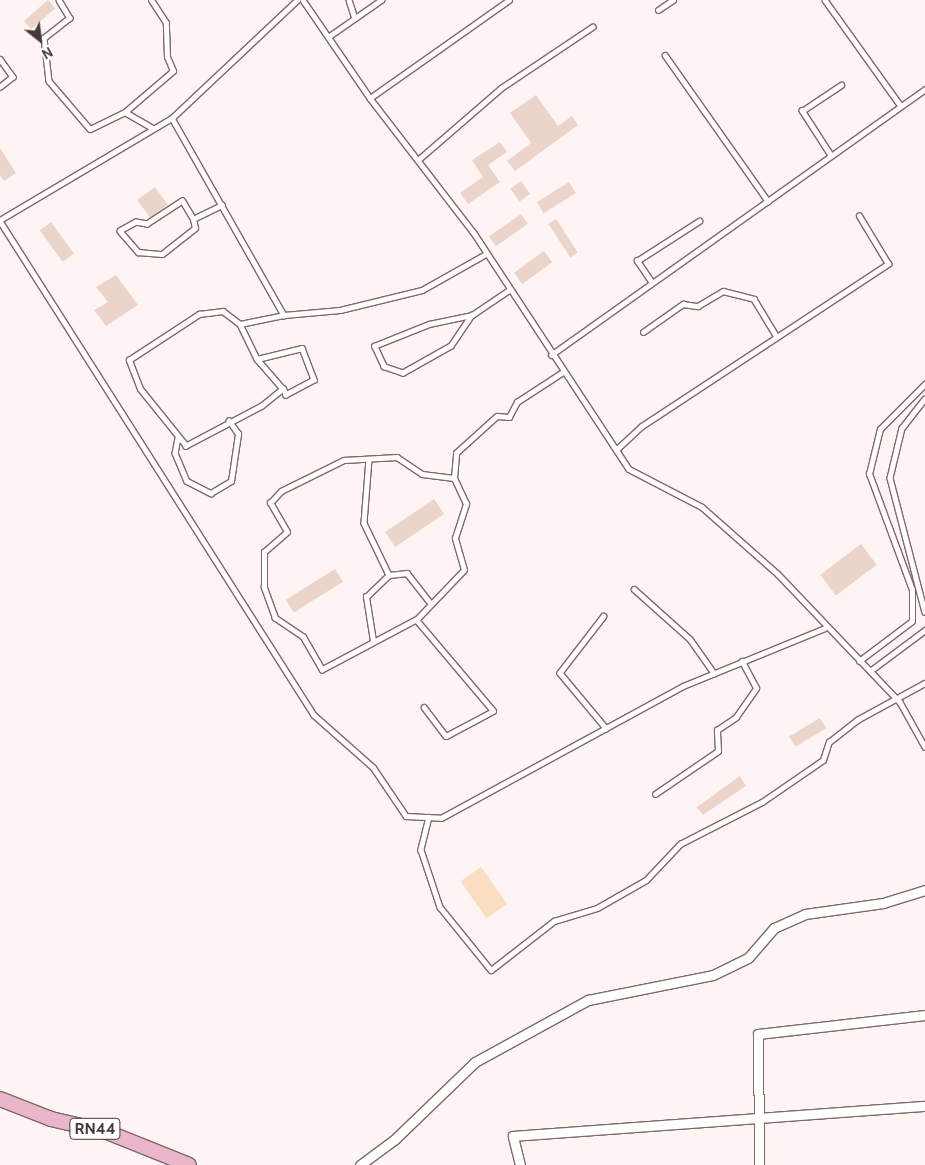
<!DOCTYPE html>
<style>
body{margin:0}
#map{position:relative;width:925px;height:1165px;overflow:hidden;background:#fff4f4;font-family:Cabin,sans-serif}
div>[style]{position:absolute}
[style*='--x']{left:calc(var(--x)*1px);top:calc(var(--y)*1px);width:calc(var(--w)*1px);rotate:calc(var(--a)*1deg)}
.green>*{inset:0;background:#fadec0;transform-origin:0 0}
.building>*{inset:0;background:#ebd4ca;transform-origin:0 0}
.roads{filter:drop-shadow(1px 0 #806968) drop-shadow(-1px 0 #806968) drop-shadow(0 1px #806968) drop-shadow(0 -1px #806968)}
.service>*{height:4.5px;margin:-2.25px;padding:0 2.25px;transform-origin:2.25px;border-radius:2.25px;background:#fff}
.minor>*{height:9px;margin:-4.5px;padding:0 4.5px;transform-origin:4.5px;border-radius:4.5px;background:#fff}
.primary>*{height:14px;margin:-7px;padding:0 7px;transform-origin:7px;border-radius:7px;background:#e9b6cb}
span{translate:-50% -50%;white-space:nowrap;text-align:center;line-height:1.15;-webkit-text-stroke:5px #fff;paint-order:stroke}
.shield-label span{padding:1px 4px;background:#fff;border:1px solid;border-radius:4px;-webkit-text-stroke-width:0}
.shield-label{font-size:16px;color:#443a3a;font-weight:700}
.north{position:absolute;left:15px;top:15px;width:50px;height:50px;-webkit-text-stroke:4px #fff;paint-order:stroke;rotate:151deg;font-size:14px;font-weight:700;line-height:20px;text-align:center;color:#443a3a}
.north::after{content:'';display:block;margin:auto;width:18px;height:22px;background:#443a3a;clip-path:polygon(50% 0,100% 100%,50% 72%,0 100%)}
</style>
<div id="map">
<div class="green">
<div style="left:481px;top:867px;width:45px;height:25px;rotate:55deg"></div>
</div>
<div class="building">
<div style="left:48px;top:0;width:11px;height:32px;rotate:49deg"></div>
<div style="clip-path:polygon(536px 95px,558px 126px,572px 116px,578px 125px,515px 171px,507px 161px,531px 143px,510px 113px)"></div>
<div style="clip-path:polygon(500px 142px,507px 152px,488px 165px,500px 182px,468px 204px,460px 193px,483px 177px,472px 160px)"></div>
<div style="clip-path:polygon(0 148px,16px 173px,4px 181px,0 175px)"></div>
<div style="left:521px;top:181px;width:16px;height:13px;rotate:55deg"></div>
<div style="left:569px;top:182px;width:13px;height:38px;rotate:58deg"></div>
<div style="left:155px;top:187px;width:22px;height:22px;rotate:54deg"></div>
<div style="left:521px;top:214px;width:12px;height:39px;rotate:55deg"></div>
<div style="left:556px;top:219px;width:40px;height:9px;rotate:57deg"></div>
<div style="left:51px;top:222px;width:39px;height:14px;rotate:54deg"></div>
<div style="left:544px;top:251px;width:14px;height:37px;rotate:54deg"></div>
<div style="clip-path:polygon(116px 275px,138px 305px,106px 326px,94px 310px,108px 302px,96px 287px)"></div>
<div style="left:434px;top:499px;width:18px;height:59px;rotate:56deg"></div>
<div style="left:861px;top:544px;width:26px;height:51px;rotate:53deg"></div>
<div style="left:335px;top:569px;width:15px;height:58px;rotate:58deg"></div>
<div style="left:820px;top:718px;width:12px;height:36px;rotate:59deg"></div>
<div style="clip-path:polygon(740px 776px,746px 786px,703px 815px,697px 807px)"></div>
</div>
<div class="roads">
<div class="service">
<div style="--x:59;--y:0;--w:21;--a:59"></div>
<div style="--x:70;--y:18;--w:33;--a:142"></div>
<div style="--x:44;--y:38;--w:43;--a:83.4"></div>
<div style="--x:49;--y:81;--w:63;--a:49.5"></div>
<div style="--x:90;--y:129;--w:39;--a:-26"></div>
<div style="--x:125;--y:112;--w:63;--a:-40.5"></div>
<div style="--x:173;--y:71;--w:15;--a:-113"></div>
<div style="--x:167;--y:57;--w:34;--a:-92"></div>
<div style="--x:166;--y:23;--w:27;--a:-123"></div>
<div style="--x:303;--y:0;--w:119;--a:55.6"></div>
<div style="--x:370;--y:98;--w:170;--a:52.4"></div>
<div style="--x:474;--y:233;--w:282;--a:56.7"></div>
<div style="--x:629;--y:469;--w:82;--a:27.5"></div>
<div style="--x:702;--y:507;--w:101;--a:41.4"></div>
<div style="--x:778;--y:574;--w:177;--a:46.4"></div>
<div style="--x:900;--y:702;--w:51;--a:60.9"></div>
<div style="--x:349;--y:0;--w:19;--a:72"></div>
<div style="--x:825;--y:0;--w:130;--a:54.4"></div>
<div style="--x:658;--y:10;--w:18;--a:-34"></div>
<div style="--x:328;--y:37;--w:65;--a:-34.9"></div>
<div style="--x:665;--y:55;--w:179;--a:54.8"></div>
<div style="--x:0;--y:59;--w:22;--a:54"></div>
<div style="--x:13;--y:77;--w:16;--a:142"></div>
<div style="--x:370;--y:98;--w:170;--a:-35.2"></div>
<div style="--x:125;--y:112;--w:32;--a:30"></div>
<div style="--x:172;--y:118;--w:172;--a:-43.3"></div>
<div style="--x:831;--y:156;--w:54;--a:-122.8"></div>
<div style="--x:802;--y:111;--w:47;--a:-33.7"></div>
<div style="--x:418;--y:160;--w:110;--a:-40.9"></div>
<div style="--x:501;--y:88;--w:110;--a:-33.8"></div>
<div style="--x:193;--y:219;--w:21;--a:-121"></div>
<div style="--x:182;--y:201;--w:42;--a:146.7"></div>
<div style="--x:147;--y:224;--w:11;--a:-170"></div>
<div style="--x:136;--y:222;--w:18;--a:151"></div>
<div style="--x:120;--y:231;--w:28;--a:49"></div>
<div style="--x:138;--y:252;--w:24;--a:5"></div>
<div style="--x:162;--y:254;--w:42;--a:-38.2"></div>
<div style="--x:195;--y:228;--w:9;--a:-103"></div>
<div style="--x:193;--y:219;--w:32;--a:-26"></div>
<div style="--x:0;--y:220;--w:200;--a:-30.7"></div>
<div style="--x:172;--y:118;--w:227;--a:60.4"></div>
<div style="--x:284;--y:315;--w:56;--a:-5.1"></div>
<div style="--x:340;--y:310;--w:84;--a:-13.7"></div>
<div style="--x:422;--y:290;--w:73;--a:-29.4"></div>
<div style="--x:0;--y:221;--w:585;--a:57.56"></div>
<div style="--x:314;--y:715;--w:79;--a:41.4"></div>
<div style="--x:373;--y:767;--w:59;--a:56"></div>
<div style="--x:406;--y:816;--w:35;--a:3"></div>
<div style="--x:441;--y:818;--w:276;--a:-28.6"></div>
<div style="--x:683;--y:686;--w:153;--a:-22.2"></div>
<div style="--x:652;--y:283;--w:27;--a:-124"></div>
<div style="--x:637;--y:261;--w:74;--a:-32.8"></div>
<div style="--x:472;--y:315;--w:37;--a:124"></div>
<div style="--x:451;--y:346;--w:55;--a:150.6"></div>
<div style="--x:403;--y:373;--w:20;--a:-162"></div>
<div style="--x:384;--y:367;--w:23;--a:-115"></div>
<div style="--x:374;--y:346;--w:59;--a:-21.8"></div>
<div style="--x:429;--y:324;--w:44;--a:-11.8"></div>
<div style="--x:472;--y:315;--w:45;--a:-34"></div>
<div style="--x:240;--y:324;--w:39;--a:64"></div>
<div style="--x:257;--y:359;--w:40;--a:49"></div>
<div style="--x:283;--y:389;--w:27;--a:141"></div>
<div style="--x:262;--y:406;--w:86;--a:152.2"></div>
<div style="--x:186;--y:446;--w:73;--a:-128.9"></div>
<div style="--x:140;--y:389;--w:31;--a:-111"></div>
<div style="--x:129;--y:360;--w:84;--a:-33.3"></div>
<div style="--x:199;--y:314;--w:24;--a:-7"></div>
<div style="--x:223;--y:311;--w:21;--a:37"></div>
<div style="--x:240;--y:324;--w:45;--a:-11.6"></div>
<div style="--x:643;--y:332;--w:49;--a:-35"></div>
<div style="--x:683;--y:304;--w:15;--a:8"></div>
<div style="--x:698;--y:306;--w:29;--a:-31"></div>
<div style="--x:723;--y:291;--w:32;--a:14"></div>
<div style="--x:754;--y:299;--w:44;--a:58.8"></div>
<div style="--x:551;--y:355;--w:459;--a:-35.4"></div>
<div style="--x:257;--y:359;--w:46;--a:-13.7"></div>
<div style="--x:302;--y:348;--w:34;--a:69"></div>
<div style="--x:314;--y:380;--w:32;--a:152"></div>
<div style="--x:286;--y:395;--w:7;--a:-117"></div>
<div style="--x:925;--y:399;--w:37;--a:128"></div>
<div style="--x:902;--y:428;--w:51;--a:103.5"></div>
<div style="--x:890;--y:478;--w:138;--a:75.4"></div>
<div style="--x:178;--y:438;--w:15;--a:101"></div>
<div style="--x:175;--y:453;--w:30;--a:67"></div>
<div style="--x:187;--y:481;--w:27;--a:27"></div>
<div style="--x:211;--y:493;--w:23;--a:-31"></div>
<div style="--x:231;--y:481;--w:48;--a:-81.5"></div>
<div style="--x:238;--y:434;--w:16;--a:-125"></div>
<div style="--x:616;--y:450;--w:35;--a:-43"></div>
<div style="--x:642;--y:426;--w:295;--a:-33.4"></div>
<div style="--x:888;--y:264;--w:56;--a:-121.1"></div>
<div style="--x:369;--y:459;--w:64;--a:94.5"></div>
<div style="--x:364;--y:523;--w:58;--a:64.3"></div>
<div style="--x:634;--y:589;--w:75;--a:41.8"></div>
<div style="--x:690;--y:639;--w:42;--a:54.8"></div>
<div style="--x:604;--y:616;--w:72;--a:127.7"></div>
<div style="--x:560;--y:673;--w:72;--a:50.1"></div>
<div style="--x:416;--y:620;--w:106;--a:152"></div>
<div style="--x:322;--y:670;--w:38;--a:-120"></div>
<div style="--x:303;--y:637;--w:34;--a:-146"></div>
<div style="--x:275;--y:618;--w:33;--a:-110"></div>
<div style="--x:264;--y:587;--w:35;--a:-90"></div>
<div style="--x:264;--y:552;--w:30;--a:-41"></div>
<div style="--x:287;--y:532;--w:34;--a:-120"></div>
<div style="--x:270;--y:503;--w:16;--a:-47"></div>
<div style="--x:281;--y:491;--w:70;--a:-26.2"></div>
<div style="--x:344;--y:460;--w:53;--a:-3.2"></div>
<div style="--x:397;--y:457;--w:30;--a:34"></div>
<div style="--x:422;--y:474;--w:32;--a:7"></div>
<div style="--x:373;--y:641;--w:45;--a:-99"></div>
<div style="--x:366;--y:597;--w:32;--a:-44"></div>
<div style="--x:389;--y:575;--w:18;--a:-6"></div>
<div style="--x:407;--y:573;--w:39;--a:52"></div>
<div style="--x:859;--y:661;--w:66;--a:-37"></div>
<div style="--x:912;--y:621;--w:31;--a:-90"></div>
<div style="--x:912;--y:590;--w:124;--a:-110.3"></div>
<div style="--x:869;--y:474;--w:46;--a:-76.3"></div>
<div style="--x:880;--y:429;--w:64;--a:-45"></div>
<div style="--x:870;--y:671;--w:69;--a:-36.7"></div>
<div style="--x:424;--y:707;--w:36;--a:53"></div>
<div style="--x:446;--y:736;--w:53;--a:-28"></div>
<div style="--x:493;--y:711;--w:119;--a:-130.2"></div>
<div style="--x:416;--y:620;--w:69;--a:-46.2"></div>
<div style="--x:464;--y:570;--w:33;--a:-106"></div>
<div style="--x:455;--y:538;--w:36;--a:-72"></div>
<div style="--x:466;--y:504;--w:29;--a:-115"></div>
<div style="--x:454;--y:478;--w:25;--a:-85"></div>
<div style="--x:456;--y:453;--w:55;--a:-42.1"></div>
<div style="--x:497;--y:416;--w:12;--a:5"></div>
<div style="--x:509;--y:417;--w:17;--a:-62"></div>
<div style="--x:517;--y:402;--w:55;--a:-33.1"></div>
<div style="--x:655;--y:794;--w:76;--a:-34.3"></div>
<div style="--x:718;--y:751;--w:21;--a:-93"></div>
<div style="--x:717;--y:730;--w:23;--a:-34"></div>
<div style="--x:736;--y:717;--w:35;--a:-55"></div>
<div style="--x:756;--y:688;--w:30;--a:-118"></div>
<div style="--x:429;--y:817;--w:34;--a:104"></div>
<div style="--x:421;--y:850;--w:60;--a:71.6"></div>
<div style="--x:440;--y:907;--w:81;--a:51"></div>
<div style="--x:491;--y:970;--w:80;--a:-37.9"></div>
<div style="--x:554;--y:921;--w:45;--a:-16.8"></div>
<div style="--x:597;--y:908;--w:56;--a:-29.7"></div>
<div style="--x:646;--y:880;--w:50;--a:-46.6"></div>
<div style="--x:680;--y:844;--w:92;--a:-27.1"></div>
<div style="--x:762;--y:802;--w:74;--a:-34.5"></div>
<div style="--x:823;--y:760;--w:19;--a:-72"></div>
<div style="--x:829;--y:742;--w:36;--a:-38"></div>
<div style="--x:857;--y:720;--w:77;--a:-28.6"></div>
</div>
<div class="minor">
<div style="--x:360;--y:1165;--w:44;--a:-36.6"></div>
<div style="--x:395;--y:1139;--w:111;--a:-43.9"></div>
<div style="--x:475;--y:1062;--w:129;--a:-28.8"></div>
<div style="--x:588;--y:1000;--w:127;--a:-11.3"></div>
<div style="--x:713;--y:975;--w:39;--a:-26"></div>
<div style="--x:748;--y:958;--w:40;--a:-49"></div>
<div style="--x:774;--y:928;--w:34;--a:-24"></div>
<div style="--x:805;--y:914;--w:79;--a:-8"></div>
<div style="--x:883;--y:903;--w:44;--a:-17.2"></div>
<div style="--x:520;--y:1165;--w:30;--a:-104"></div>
<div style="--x:513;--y:1136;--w:413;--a:-4.2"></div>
<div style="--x:759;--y:1165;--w:131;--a:-90.4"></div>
<div style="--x:758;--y:1034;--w:168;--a:-6.5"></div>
</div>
<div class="primary">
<div style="--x:0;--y:1099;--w:55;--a:21.4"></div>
<div style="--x:51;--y:1119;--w:57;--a:13.1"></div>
<div style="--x:107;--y:1132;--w:88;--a:21.9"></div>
</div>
</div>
<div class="shield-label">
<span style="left:95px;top:1129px">RN44</span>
</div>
<div class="north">N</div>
</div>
